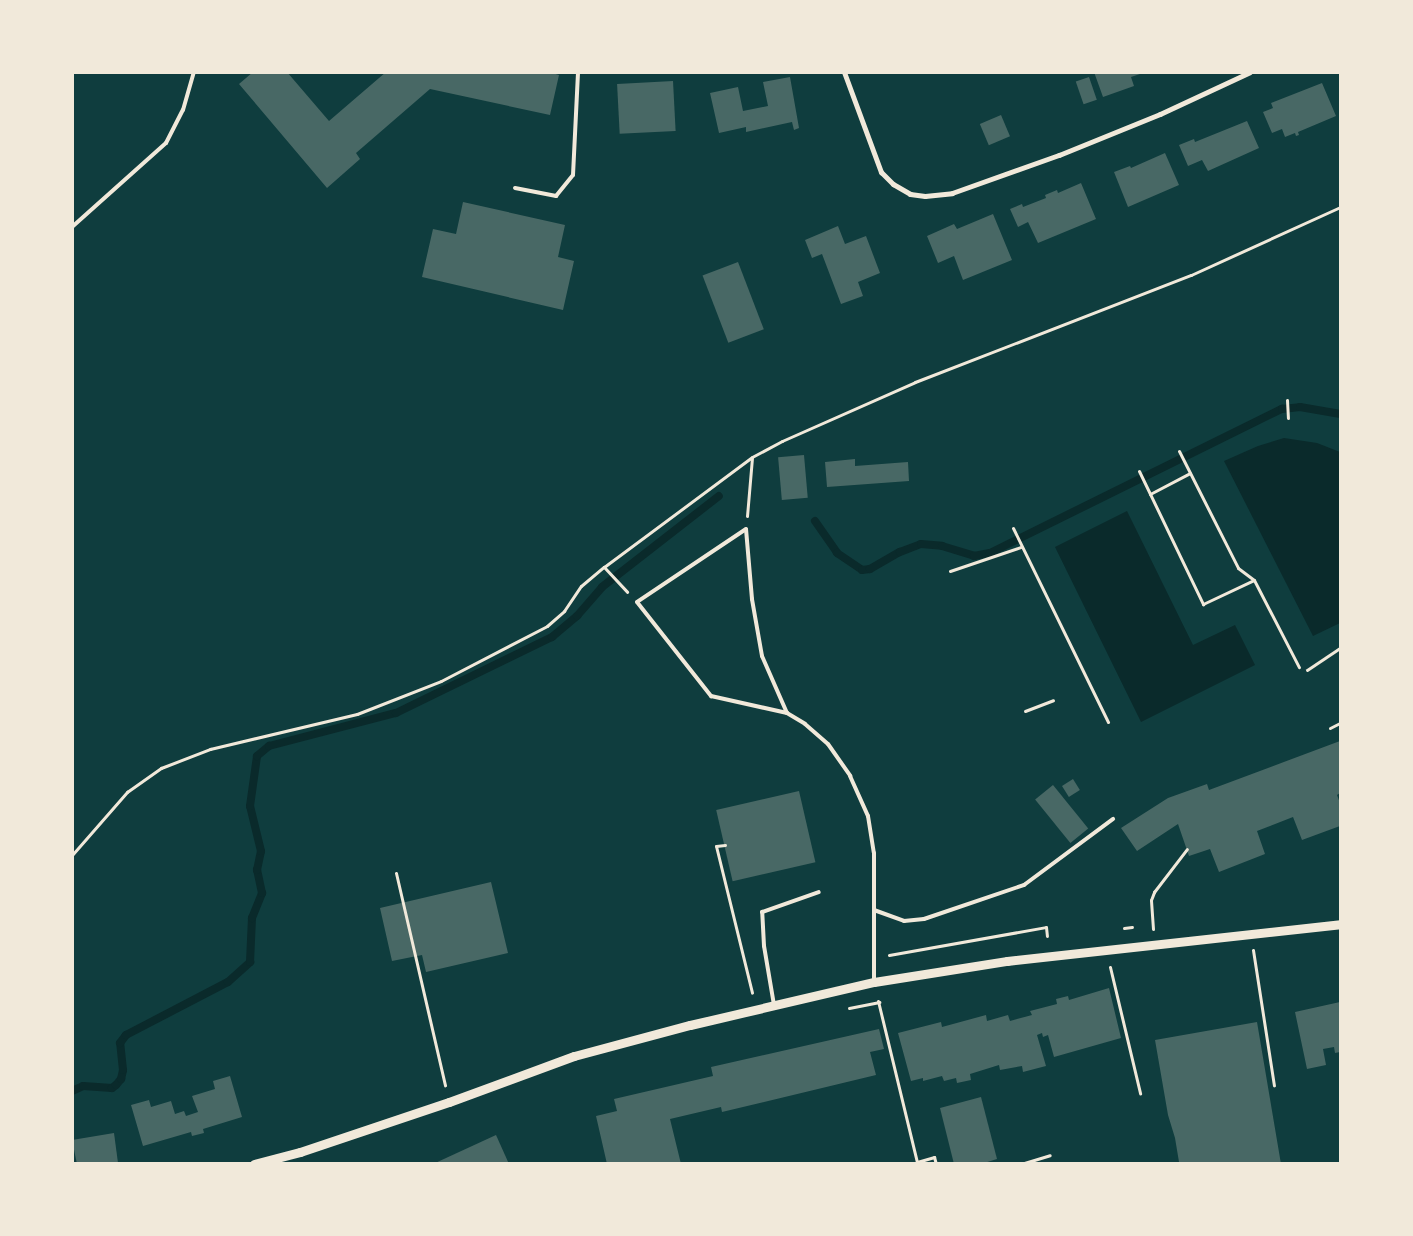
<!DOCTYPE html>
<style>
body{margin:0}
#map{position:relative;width:1413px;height:1236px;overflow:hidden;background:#0f3d3e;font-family:Jost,sans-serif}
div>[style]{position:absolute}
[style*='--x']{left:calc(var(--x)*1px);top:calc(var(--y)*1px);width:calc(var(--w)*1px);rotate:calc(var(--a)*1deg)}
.water>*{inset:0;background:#0a2a2b}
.stream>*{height:8px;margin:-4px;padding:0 4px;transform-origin:4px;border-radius:4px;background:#0a2a2b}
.building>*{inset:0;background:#486865;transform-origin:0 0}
.path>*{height:3px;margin:-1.5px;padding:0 1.5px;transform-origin:1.5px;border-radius:1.5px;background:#f1e9da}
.service>*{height:4px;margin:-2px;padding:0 2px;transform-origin:2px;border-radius:2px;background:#f1e9da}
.minor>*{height:5px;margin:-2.5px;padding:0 2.5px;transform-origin:2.5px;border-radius:2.5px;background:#f1e9da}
.tertiary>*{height:9px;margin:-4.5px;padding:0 4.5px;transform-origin:4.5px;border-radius:4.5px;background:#f1e9da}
span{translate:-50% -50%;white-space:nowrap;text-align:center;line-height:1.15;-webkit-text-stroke:5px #f1e9da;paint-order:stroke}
.frame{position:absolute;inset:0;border:74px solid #f1e9da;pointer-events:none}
</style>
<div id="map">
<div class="water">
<div style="clip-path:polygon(1284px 438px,1317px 443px,1340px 452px,1340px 623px,1313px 636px,1224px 461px,1258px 446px)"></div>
<div style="clip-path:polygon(1127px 511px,1193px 645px,1235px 625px,1255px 665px,1141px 722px,1055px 547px)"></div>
</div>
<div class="stream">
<div style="--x:815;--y:521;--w:39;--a:55"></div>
<div style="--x:837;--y:553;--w:30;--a:34"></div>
<div style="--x:862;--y:570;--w:8;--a:-7"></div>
<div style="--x:870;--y:569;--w:34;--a:-30"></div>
<div style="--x:900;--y:552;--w:22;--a:-21"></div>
<div style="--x:921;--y:544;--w:21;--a:5"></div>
<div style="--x:942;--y:546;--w:34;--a:17"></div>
<div style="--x:974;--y:556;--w:16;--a:-11"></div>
<div style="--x:990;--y:553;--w:326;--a:-26.3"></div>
<div style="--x:1282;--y:409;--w:18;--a:-6"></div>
<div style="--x:1300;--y:407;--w:41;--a:9.9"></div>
<div style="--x:72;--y:1091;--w:12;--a:-24"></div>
<div style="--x:83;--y:1086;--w:29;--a:4"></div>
<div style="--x:112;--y:1088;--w:5;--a:-37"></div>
<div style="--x:116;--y:1085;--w:8;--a:-50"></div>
<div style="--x:121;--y:1079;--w:9;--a:-77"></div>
<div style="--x:123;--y:1070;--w:27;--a:-96"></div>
<div style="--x:120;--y:1043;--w:10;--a:-53"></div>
<div style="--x:126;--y:1035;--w:115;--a:-27.5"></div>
<div style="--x:228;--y:982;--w:30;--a:-42"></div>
<div style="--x:250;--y:962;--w:44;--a:-87.4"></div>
<div style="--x:252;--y:918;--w:27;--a:-68"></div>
<div style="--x:262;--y:893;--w:24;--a:-102"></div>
<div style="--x:257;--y:870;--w:19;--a:-78"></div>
<div style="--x:261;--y:851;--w:46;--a:-103.7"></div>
<div style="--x:250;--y:806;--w:50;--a:-82"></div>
<div style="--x:257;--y:756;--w:16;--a:-40"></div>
<div style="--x:269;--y:746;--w:131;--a:-14.6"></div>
<div style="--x:396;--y:713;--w:174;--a:-26"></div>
<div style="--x:552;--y:637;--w:33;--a:-40"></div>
<div style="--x:577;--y:616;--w:38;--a:-49"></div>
<div style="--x:602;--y:587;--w:148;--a:-37.9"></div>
</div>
<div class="building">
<div style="clip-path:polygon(253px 72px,287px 72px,329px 121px,386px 72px,549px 72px,559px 75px,550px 115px,430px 89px,356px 153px,360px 159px,327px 188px,239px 84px)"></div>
<div style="clip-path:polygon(1094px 72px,1143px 72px,1143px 73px,1131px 77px,1134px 86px,1103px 97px)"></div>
<div style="clip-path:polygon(790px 77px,799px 128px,794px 130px,792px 122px,746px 132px,746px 127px,719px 133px,710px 93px,738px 87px,743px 111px,768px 106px,763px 82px)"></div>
<div style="left:1089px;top:77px;width:24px;height:14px;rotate:71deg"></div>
<div style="left:673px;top:81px;width:50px;height:56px;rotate:87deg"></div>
<div style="clip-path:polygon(1322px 83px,1336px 116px,1298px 132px,1299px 135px,1296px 136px,1295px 133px,1285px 137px,1282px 129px,1272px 133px,1263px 112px,1273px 108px,1271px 103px)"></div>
<div style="left:1001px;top:115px;width:23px;height:23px;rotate:67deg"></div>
<div style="clip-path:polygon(1247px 121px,1259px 148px,1208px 171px,1202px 160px,1188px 166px,1179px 145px,1194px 139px,1195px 142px)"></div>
<div style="clip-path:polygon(1165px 153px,1179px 185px,1128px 207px,1114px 172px,1130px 166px,1131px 168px)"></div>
<div style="clip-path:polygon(1081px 183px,1096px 219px,1038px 243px,1028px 222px,1018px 227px,1010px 209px,1022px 204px,1023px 207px,1046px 198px,1045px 195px,1057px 190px,1058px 193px)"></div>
<div style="clip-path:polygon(463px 202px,565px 225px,558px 257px,574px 261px,563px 310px,422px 277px,433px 229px,456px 234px)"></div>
<div style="clip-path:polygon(993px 214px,1012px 260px,963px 280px,954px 256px,938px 263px,927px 236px,954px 224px,957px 229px)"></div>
<div style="clip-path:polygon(838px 226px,845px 244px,866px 236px,880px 273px,858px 282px,863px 296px,841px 304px,822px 254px,812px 258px,805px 240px)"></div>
<div style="left:738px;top:262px;width:72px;height:38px;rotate:69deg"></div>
<div style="left:804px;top:455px;width:43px;height:26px;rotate:85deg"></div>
<div style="clip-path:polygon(855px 459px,855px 466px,908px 462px,909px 481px,827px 487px,825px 462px)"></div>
<div style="clip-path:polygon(1340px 741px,1340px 793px,1337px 795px,1340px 803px,1340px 826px,1302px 840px,1293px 817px,1257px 831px,1265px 854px,1219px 872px,1210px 849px,1189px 856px,1178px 824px,1137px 851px,1121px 828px,1168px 798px,1207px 784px,1209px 790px)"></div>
<div style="left:1073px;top:779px;width:13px;height:13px;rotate:58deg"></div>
<div style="left:1053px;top:785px;width:56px;height:23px;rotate:51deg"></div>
<div style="left:799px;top:791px;width:73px;height:85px;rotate:77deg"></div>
<div style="clip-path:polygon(491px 882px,508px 953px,426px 972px,422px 955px,392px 961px,380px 908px)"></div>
<div style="clip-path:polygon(1109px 988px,1121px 1038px,1054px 1057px,1048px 1035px,1043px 1037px,1042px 1033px,1037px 1035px,1046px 1066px,1023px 1072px,1022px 1066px,1000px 1070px,999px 1065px,970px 1074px,971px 1080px,957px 1083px,956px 1078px,944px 1081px,942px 1076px,923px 1081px,923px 1078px,911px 1081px,898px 1033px,941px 1022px,942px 1027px,986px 1015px,987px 1021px,1008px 1015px,1010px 1021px,1032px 1015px,1030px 1011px,1057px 1004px,1056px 999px,1068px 996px,1069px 1000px)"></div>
<div style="clip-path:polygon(1340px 1002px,1340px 1052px,1335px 1053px,1334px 1047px,1323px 1049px,1326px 1065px,1307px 1069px,1295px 1012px)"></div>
<div style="clip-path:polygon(1257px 1022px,1281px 1164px,1179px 1162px,1175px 1138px,1168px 1115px,1155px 1040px)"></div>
<div style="clip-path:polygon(879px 1029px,884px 1049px,870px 1052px,876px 1075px,722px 1112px,721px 1107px,670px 1119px,681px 1164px,607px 1164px,596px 1116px,617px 1111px,614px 1099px,713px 1076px,711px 1067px)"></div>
<div style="clip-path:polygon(230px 1076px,242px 1117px,203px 1129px,204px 1133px,192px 1136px,191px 1132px,143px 1146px,131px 1105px,149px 1100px,151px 1107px,171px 1101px,175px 1114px,184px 1111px,186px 1116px,198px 1112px,192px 1096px,215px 1089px,213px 1081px)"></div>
<div style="clip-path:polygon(981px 1097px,997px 1159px,981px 1164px,954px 1164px,940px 1108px)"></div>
<div style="clip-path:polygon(114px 1133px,118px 1163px,77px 1164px,72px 1140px)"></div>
<div style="clip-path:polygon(496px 1135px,509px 1164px,433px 1164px)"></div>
</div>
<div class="path">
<div style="--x:1287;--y:400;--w:18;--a:87"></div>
<div style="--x:1179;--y:451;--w:131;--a:63.2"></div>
<div style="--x:1238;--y:568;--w:20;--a:37"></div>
<div style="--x:1254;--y:580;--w:98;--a:62.7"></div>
<div style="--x:1139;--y:471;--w:148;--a:64.3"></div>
<div style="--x:1203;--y:604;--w:56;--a:-25.2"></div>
<div style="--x:1150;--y:494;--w:45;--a:-27.7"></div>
<div style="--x:747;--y:516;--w:58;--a:-85.1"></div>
<div style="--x:1013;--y:528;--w:216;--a:63.9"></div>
<div style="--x:604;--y:567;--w:34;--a:47"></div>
<div style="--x:950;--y:571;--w:75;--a:-18.7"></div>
<div style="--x:1307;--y:670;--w:40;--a:-34"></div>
<div style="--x:1025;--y:711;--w:30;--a:-21"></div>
<div style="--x:1330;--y:728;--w:11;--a:-27"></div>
<div style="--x:725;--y:845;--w:9;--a:174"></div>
<div style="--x:716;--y:846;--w:151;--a:76.2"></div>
<div style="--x:72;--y:855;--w:84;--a:-48.9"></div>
<div style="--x:127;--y:792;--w:42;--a:-35.2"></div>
<div style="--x:161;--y:768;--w:53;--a:-21.2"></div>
<div style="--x:210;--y:749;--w:151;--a:-13.4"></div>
<div style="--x:357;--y:714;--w:90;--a:-21.4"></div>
<div style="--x:441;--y:681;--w:119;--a:-27.4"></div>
<div style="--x:547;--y:626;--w:23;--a:-41"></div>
<div style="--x:564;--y:611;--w:30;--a:-56"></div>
<div style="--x:581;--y:586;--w:30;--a:-40"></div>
<div style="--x:604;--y:567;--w:184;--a:-36.6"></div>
<div style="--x:752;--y:457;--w:34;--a:-28"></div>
<div style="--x:782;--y:441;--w:145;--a:-23.9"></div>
<div style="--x:915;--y:382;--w:296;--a:-21.2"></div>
<div style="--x:1191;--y:275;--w:164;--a:-24.5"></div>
<div style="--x:396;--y:873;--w:218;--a:77"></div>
<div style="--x:1124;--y:928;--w:8;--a:-7"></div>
<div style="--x:1153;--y:929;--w:29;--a:-94"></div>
<div style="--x:1151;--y:900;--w:9;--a:-69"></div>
<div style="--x:1154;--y:892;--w:54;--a:-52.5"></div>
<div style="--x:1253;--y:950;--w:137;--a:81.2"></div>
<div style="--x:889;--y:955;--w:159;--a:-10.1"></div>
<div style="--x:1046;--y:927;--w:9;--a:84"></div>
<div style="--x:1110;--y:967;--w:130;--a:76.6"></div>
<div style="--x:878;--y:1001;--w:166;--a:76.4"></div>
<div style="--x:917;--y:1162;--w:18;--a:-16"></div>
<div style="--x:934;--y:1157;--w:7;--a:74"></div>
<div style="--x:849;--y:1008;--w:31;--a:-11"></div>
<div style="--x:1021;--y:1164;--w:30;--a:-17"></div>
</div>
<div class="service">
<div style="--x:515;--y:188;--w:42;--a:11"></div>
<div style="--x:556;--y:196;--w:27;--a:-51"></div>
<div style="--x:573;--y:175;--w:103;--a:-87.2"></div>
<div style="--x:72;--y:227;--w:126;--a:-41.8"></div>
<div style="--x:166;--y:143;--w:37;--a:-63"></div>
<div style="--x:183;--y:110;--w:40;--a:-74"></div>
<div style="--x:787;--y:713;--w:62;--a:-113.7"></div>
<div style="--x:762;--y:656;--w:58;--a:-100"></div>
<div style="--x:752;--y:599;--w:70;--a:-94.9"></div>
<div style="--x:746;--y:529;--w:131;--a:146.2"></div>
<div style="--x:637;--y:602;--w:120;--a:51.8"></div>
<div style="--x:711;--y:696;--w:78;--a:12.6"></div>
<div style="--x:787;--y:713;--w:21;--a:31"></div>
<div style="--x:805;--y:724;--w:30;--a:41"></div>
<div style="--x:828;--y:744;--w:39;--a:55"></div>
<div style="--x:850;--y:776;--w:44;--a:65.8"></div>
<div style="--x:868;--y:816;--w:37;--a:81"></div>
<div style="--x:874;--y:853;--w:129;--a:90"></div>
<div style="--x:874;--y:910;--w:32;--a:20"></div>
<div style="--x:904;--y:921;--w:20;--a:-6"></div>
<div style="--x:924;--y:919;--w:106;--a:-18.8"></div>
<div style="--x:1024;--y:885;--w:111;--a:-36.6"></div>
<div style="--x:774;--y:1005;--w:60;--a:-99.6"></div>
<div style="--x:764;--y:946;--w:34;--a:-93"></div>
<div style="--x:762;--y:912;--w:60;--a:-19.3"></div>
</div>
<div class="minor">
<div style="--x:844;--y:72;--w:107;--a:69.7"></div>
<div style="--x:881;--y:172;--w:17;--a:45"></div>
<div style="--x:893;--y:184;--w:20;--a:30"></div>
<div style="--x:910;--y:194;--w:15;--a:8"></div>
<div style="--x:925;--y:196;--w:27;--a:-6"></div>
<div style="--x:952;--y:193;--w:114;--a:-19.6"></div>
<div style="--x:1059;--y:155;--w:109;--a:-22.1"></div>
<div style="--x:1160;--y:114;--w:99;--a:-25"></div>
</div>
<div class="tertiary">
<div style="--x:254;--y:1164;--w:48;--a:-14.6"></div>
<div style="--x:300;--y:1152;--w:157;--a:-18.6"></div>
<div style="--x:449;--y:1102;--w:133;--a:-20.2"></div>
<div style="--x:574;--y:1056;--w:120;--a:-15"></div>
<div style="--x:690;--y:1025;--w:189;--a:-13.2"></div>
<div style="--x:874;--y:982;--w:135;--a:-9"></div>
<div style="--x:1007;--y:961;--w:335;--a:-6.3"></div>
</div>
<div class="frame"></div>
</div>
